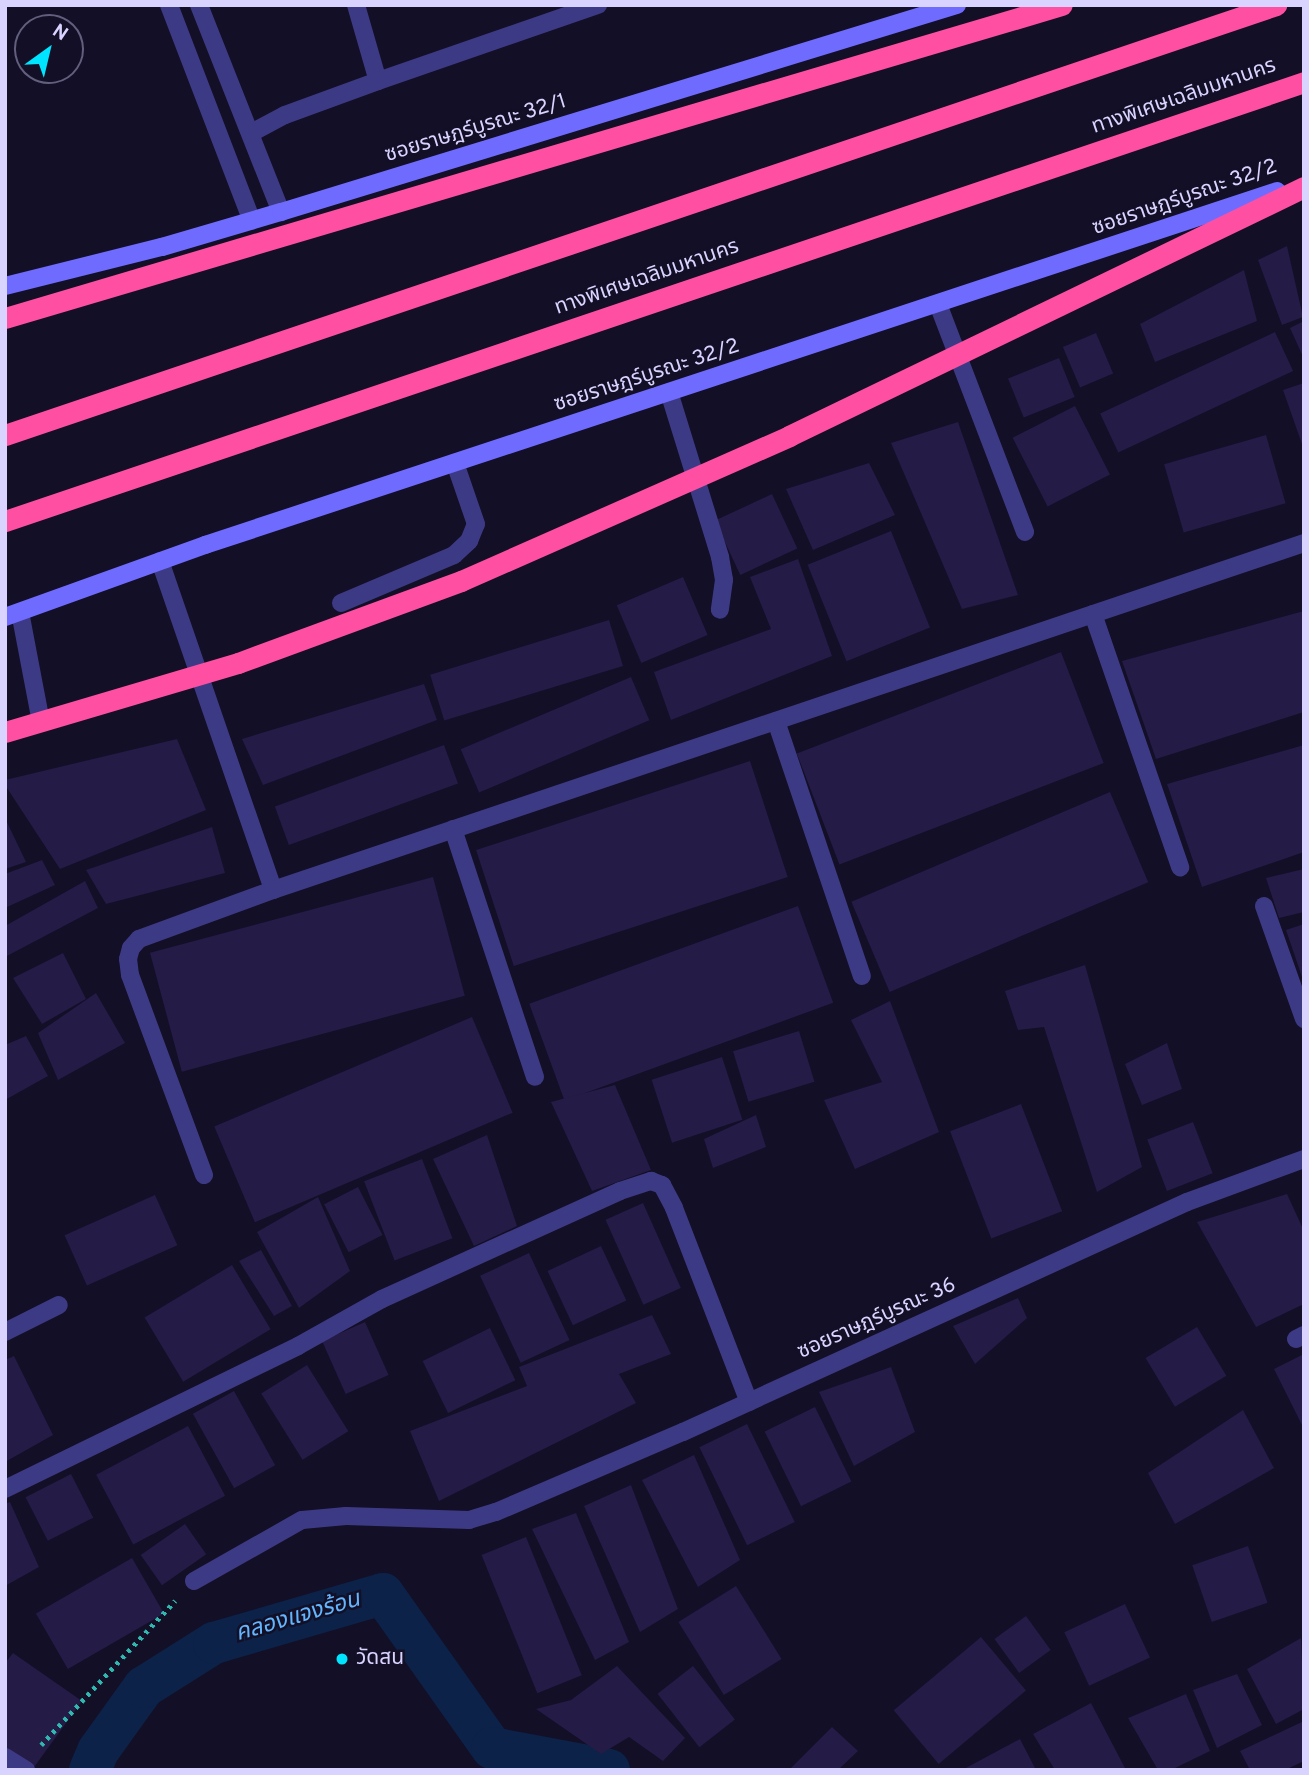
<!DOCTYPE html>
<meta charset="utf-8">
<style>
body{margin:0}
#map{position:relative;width:1309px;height:1775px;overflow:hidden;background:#130f26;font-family:Overpass,"Noto Sans Thai",sans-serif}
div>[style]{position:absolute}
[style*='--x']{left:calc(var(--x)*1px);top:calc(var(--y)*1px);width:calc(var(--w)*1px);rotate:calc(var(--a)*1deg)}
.canal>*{height:42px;margin:-21px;padding:0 21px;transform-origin:21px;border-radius:21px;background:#0c2248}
.building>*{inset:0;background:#241b47;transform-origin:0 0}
.path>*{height:4.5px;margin-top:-2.25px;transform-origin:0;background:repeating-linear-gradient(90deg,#2fb8b0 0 3.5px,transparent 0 8.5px)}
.lane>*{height:18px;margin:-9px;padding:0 9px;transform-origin:9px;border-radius:9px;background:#3d3a85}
.street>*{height:18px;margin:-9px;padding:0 9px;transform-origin:9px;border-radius:9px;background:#3d3a85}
.secondary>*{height:18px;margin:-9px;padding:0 9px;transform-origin:9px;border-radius:9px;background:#6f6bff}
.highway>*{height:21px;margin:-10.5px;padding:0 10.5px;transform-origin:10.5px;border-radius:10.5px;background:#ff4fa3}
.dots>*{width:19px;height:19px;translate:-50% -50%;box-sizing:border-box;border:4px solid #130f26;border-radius:50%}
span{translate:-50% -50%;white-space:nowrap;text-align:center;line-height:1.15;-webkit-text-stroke:5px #130f26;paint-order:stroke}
.street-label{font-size:21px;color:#d9d4ff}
.poi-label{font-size:21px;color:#d9d4ff}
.left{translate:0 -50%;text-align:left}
.water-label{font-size:23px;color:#62b6ff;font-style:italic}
.frame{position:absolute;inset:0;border:7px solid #d9d4ff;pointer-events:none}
.north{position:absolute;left:14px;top:14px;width:70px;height:70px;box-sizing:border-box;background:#130f26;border:2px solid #625e7d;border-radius:50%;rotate:34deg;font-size:19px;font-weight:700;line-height:28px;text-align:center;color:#d9d4ff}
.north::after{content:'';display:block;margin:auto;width:24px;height:32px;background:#00e5ff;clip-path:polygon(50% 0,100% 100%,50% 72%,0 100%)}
</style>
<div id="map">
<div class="canal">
<div style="--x:90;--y:1770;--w:21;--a:-67"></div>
<div style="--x:98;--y:1751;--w:79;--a:-54.3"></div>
<div style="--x:144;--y:1687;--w:83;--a:-32.2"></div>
<div style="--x:214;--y:1643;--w:176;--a:-16.2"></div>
<div style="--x:383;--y:1594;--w:189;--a:54.7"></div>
<div style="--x:492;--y:1748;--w:119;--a:10.6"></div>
</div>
<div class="building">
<div style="clip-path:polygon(1287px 246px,1303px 317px,1282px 325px,1258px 260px)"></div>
<div style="clip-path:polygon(1244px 270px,1257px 321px,1155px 362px,1140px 324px)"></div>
<div style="clip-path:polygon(1304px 321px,1304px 359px,1290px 328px)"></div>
<div style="left:1275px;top:332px;width:43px;height:193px;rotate:65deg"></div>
<div style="left:1096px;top:333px;width:44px;height:36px;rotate:67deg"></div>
<div style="left:1059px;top:358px;width:42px;height:55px;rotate:68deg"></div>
<div style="clip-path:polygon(1304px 383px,1304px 447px,1303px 447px,1283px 390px)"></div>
<div style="left:1075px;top:406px;width:77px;height:70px;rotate:63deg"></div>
<div style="clip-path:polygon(958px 422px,1018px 595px,962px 609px,891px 443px)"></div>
<div style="left:1266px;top:435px;width:71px;height:106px;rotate:74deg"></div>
<div style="clip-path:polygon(869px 463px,895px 515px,813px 550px,786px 489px)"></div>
<div style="left:772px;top:494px;width:60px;height:63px;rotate:65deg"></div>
<div style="left:891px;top:531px;width:104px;height:90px;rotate:68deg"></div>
<div style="clip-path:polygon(798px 559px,832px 656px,671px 720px,654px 672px,771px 629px,750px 577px)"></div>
<div style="left:683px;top:577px;width:63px;height:72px;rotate:67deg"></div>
<div style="clip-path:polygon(1304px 611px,1304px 712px,1156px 759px,1122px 661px)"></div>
<div style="left:609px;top:620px;width:48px;height:187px;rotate:73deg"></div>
<div style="left:1061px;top:652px;width:119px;height:283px;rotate:69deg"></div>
<div style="left:631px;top:677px;width:47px;height:185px;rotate:67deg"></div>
<div style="clip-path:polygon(424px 684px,437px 720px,263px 785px,242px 739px)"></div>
<div style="clip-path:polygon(177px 739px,206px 810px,60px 869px,5px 785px,5px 780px)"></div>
<div style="left:444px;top:745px;width:41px;height:180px;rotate:70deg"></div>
<div style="clip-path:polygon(1304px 745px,1304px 852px,1202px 887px,1167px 784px)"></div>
<div style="left:750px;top:761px;width:122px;height:288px;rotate:72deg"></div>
<div style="left:1110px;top:792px;width:98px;height:281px;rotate:67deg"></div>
<div style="clip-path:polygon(5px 818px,26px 862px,5px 869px)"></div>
<div style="clip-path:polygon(212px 827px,225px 873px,106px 904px,86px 870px)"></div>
<div style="clip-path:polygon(42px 860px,55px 885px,5px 908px,5px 874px)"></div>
<div style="clip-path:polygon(1304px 869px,1304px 912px,1279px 918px,1266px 878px)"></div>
<div style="left:433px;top:877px;width:123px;height:293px;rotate:75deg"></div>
<div style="clip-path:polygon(85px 881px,98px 908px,5px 957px,5px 926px)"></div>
<div style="left:798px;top:906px;width:103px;height:286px;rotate:70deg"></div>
<div style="clip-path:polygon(1304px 924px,1304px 979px,1303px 980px,1286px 930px)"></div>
<div style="clip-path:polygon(63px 953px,86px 999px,42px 1024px,13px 978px)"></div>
<div style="clip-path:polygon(1085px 965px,1142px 1167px,1097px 1192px,1044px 1027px,1018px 1030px,1005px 991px)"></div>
<div style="clip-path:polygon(96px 993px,125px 1043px,58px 1080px,38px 1033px)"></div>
<div style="clip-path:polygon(890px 1001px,939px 1132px,855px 1169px,824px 1100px,882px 1082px,851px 1020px)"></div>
<div style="left:472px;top:1017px;width:104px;height:280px;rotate:67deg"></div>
<div style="left:799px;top:1031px;width:53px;height:69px;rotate:73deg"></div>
<div style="clip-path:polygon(26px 1036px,48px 1076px,5px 1100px,5px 1045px)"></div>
<div style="clip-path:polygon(1167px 1043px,1182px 1089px,1142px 1105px,1125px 1064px)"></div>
<div style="left:722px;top:1057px;width:66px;height:74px;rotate:72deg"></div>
<div style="clip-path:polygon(615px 1085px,651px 1170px,592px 1191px,551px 1102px)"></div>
<div style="left:1021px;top:1104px;width:115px;height:76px;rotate:69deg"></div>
<div style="clip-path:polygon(756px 1115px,766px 1147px,713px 1168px,704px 1139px)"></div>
<div style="left:1193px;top:1122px;width:55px;height:49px;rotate:69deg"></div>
<div style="clip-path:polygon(487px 1135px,517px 1226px,474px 1246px,433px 1159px)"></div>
<div style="left:422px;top:1159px;width:85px;height:62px;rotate:69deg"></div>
<div style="left:358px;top:1187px;width:54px;height:38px;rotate:63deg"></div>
<div style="clip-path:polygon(1287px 1194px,1304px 1231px,1304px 1304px,1256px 1327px,1197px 1222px)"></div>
<div style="left:155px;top:1195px;width:55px;height:99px;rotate:66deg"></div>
<div style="clip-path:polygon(318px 1197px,350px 1271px,299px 1308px,257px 1232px)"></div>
<div style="left:643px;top:1203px;width:93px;height:41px;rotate:66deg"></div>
<div style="left:601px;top:1246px;width:60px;height:59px;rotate:65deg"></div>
<div style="clip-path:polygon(261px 1250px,292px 1306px,274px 1316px,239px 1261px)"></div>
<div style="left:529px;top:1253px;width:96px;height:54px;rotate:65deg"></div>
<div style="left:232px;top:1265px;width:75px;height:102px;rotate:59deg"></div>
<div style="clip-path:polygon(1018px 1298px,1027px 1318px,975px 1364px,953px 1326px)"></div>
<div style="clip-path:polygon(652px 1315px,671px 1354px,619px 1374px,636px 1403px,439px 1501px,410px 1431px,527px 1386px,519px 1367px)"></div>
<div style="left:365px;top:1322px;width:58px;height:47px;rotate:66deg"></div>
<div style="left:1197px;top:1327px;width:57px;height:60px;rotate:59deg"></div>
<div style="left:490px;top:1328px;width:58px;height:75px;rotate:64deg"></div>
<div style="clip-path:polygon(1304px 1354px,1304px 1429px,1274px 1369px)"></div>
<div style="clip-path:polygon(14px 1356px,53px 1435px,5px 1462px,5px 1360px)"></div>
<div style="left:307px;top:1365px;width:78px;height:54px;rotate:58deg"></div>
<div style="clip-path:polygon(891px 1367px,915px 1432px,854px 1466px,819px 1392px)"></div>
<div style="left:234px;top:1391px;width:85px;height:47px;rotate:61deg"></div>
<div style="left:815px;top:1407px;width:83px;height:56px;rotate:64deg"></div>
<div style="clip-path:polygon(1243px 1410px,1274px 1468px,1175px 1524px,1148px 1473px)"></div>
<div style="left:747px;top:1424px;width:109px;height:53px;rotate:64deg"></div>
<div style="left:188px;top:1426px;width:79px;height:104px;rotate:62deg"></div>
<div style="clip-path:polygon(694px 1455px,740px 1560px,698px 1587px,642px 1480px)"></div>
<div style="left:71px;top:1474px;width:49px;height:51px;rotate:63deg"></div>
<div style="clip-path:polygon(631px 1485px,678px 1609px,640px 1632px,584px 1506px)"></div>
<div style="clip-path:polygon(10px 1502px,39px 1567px,5px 1586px,5px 1504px)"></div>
<div style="clip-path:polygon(576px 1513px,629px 1642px,595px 1660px,532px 1529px)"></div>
<div style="left:185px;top:1524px;width:37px;height:54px;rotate:55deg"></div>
<div style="left:526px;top:1537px;width:149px;height:48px;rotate:68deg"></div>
<div style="left:1248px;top:1546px;width:60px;height:59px;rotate:71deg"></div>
<div style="left:132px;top:1558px;width:64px;height:111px;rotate:60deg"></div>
<div style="left:736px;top:1586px;width:86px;height:68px;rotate:58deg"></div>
<div style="left:1125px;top:1604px;width:59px;height:67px;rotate:65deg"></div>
<div style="left:1026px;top:1616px;width:42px;height:39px;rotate:54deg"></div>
<div style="left:981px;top:1637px;width:70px;height:114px;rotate:50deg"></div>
<div style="clip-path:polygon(1301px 1638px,1304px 1709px,1276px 1724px,1247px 1669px)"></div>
<div style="clip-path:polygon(13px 1653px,82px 1701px,32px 1770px,5px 1765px,5px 1663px)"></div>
<div style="clip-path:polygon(617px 1666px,685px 1738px,663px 1761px,629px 1737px,601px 1754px,536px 1709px,571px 1700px)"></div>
<div style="left:693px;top:1666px;width:68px;height:45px;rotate:52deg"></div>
<div style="clip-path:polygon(1237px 1674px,1262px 1725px,1217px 1748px,1193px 1690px)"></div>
<div style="clip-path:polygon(1186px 1694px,1210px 1751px,1171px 1770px,1158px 1770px,1128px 1718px)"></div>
<div style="clip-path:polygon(1091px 1703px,1126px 1770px,1055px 1770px,1033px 1734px)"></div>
<div style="clip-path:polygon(1304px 1721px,1304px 1761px,1285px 1770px,1250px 1770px,1240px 1751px)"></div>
<div style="clip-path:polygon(832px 1727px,858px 1751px,838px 1770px,789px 1770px)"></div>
<div style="clip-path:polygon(1020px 1739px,1036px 1770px,962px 1770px)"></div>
</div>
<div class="path">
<div style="--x:41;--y:1745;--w:197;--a:-47.1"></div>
</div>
<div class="lane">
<div style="--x:160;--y:561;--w:348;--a:71"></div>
<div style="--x:273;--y:890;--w:1088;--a:-18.6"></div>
<div style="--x:20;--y:612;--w:102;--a:79.2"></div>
<div style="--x:1093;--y:614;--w:268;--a:71"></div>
<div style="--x:776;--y:721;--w:269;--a:71.4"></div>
<div style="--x:453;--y:829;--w:261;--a:71.7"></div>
<div style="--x:204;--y:1175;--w:213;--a:-110.3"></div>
<div style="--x:130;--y:975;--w:16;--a:-97"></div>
<div style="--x:128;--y:959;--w:11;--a:-75"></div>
<div style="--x:131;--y:948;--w:12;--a:-48"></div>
<div style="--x:139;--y:939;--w:143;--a:-20.1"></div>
<div style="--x:194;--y:1581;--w:124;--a:-29.5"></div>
<div style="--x:302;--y:1520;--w:44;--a:-5.2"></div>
<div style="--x:346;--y:1516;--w:123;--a:1.9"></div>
<div style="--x:5;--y:1757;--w:25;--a:32"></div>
</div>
<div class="street">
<div style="--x:169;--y:5;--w:231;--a:69"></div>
<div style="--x:199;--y:5;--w:223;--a:68.4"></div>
<div style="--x:356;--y:5;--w:79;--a:73.9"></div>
<div style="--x:378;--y:81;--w:233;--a:-19.1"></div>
<div style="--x:251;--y:133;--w:38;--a:-28"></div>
<div style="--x:285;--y:115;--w:99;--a:-20.1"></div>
<div style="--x:938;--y:304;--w:244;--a:69.1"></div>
<div style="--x:669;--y:392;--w:173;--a:72.8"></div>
<div style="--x:720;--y:557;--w:23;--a:80"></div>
<div style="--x:724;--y:580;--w:30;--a:98"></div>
<div style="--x:341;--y:603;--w:123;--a:-23"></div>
<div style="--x:454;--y:555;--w:21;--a:-43"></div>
<div style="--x:469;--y:541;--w:18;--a:-68"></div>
<div style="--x:476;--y:524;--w:65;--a:-109"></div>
<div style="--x:1264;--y:906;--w:120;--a:70.5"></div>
<div style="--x:5;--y:1332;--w:60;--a:-26.6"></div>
<div style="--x:1296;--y:1339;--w:9;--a:-27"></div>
<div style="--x:5;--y:1489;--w:326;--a:-26"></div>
<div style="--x:298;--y:1346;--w:96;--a:-29.2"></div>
<div style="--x:382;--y:1299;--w:261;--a:-24.4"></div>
<div style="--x:620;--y:1191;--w:33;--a:-18"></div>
<div style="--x:651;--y:1181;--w:12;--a:20"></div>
<div style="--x:662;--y:1185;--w:26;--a:62"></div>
<div style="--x:674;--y:1208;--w:208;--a:68.9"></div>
<div style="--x:469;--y:1520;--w:28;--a:-17"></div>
<div style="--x:496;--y:1512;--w:203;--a:-23.2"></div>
<div style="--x:683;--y:1432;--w:554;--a:-24.53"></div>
<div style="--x:1187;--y:1202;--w:125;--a:-20.2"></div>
</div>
<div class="secondary">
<div style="--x:5;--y:286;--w:162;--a:-14"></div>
<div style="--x:162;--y:247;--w:124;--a:-16.4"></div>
<div style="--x:281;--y:212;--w:707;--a:-17.03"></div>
<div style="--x:5;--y:617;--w:213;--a:-19.8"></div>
<div style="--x:205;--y:545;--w:1129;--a:-18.27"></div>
</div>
<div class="highway">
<div style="--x:5;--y:318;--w:1102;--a:-16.5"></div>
<div style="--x:5;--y:435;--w:1342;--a:-18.69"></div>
<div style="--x:5;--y:521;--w:1371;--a:-18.67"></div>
<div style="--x:5;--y:732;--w:243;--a:-16.5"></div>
<div style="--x:238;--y:663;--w:238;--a:-20.2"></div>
<div style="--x:461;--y:581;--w:359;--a:-23.8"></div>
<div style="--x:789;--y:436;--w:572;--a:-25.8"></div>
</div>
<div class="dots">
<div style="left:342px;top:1659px;background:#00e5ff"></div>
</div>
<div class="street-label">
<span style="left:1184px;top:97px;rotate:-19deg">ทางพิเศษเฉลิมมหานคร</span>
<span style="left:476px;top:129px;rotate:-17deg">ซอยราษฎร์บูรณะ 32/1</span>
<span style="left:1185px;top:198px;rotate:-19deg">ซอยราษฎร์บูรณะ 32/2</span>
<span style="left:647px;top:278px;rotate:-19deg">ทางพิเศษเฉลิมมหานคร</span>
<span style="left:647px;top:376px;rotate:-18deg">ซอยราษฎร์บูรณะ 32/2</span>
<span style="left:877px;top:1319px;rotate:-24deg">ซอยราษฎร์บูรณะ 36</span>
</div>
<div class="poi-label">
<span class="left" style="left:356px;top:1659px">วัดสน</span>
</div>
<div class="water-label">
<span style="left:298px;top:1618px;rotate:-16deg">คลองแจงร้อน</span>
</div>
<div class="frame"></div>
<div class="north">N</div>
</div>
